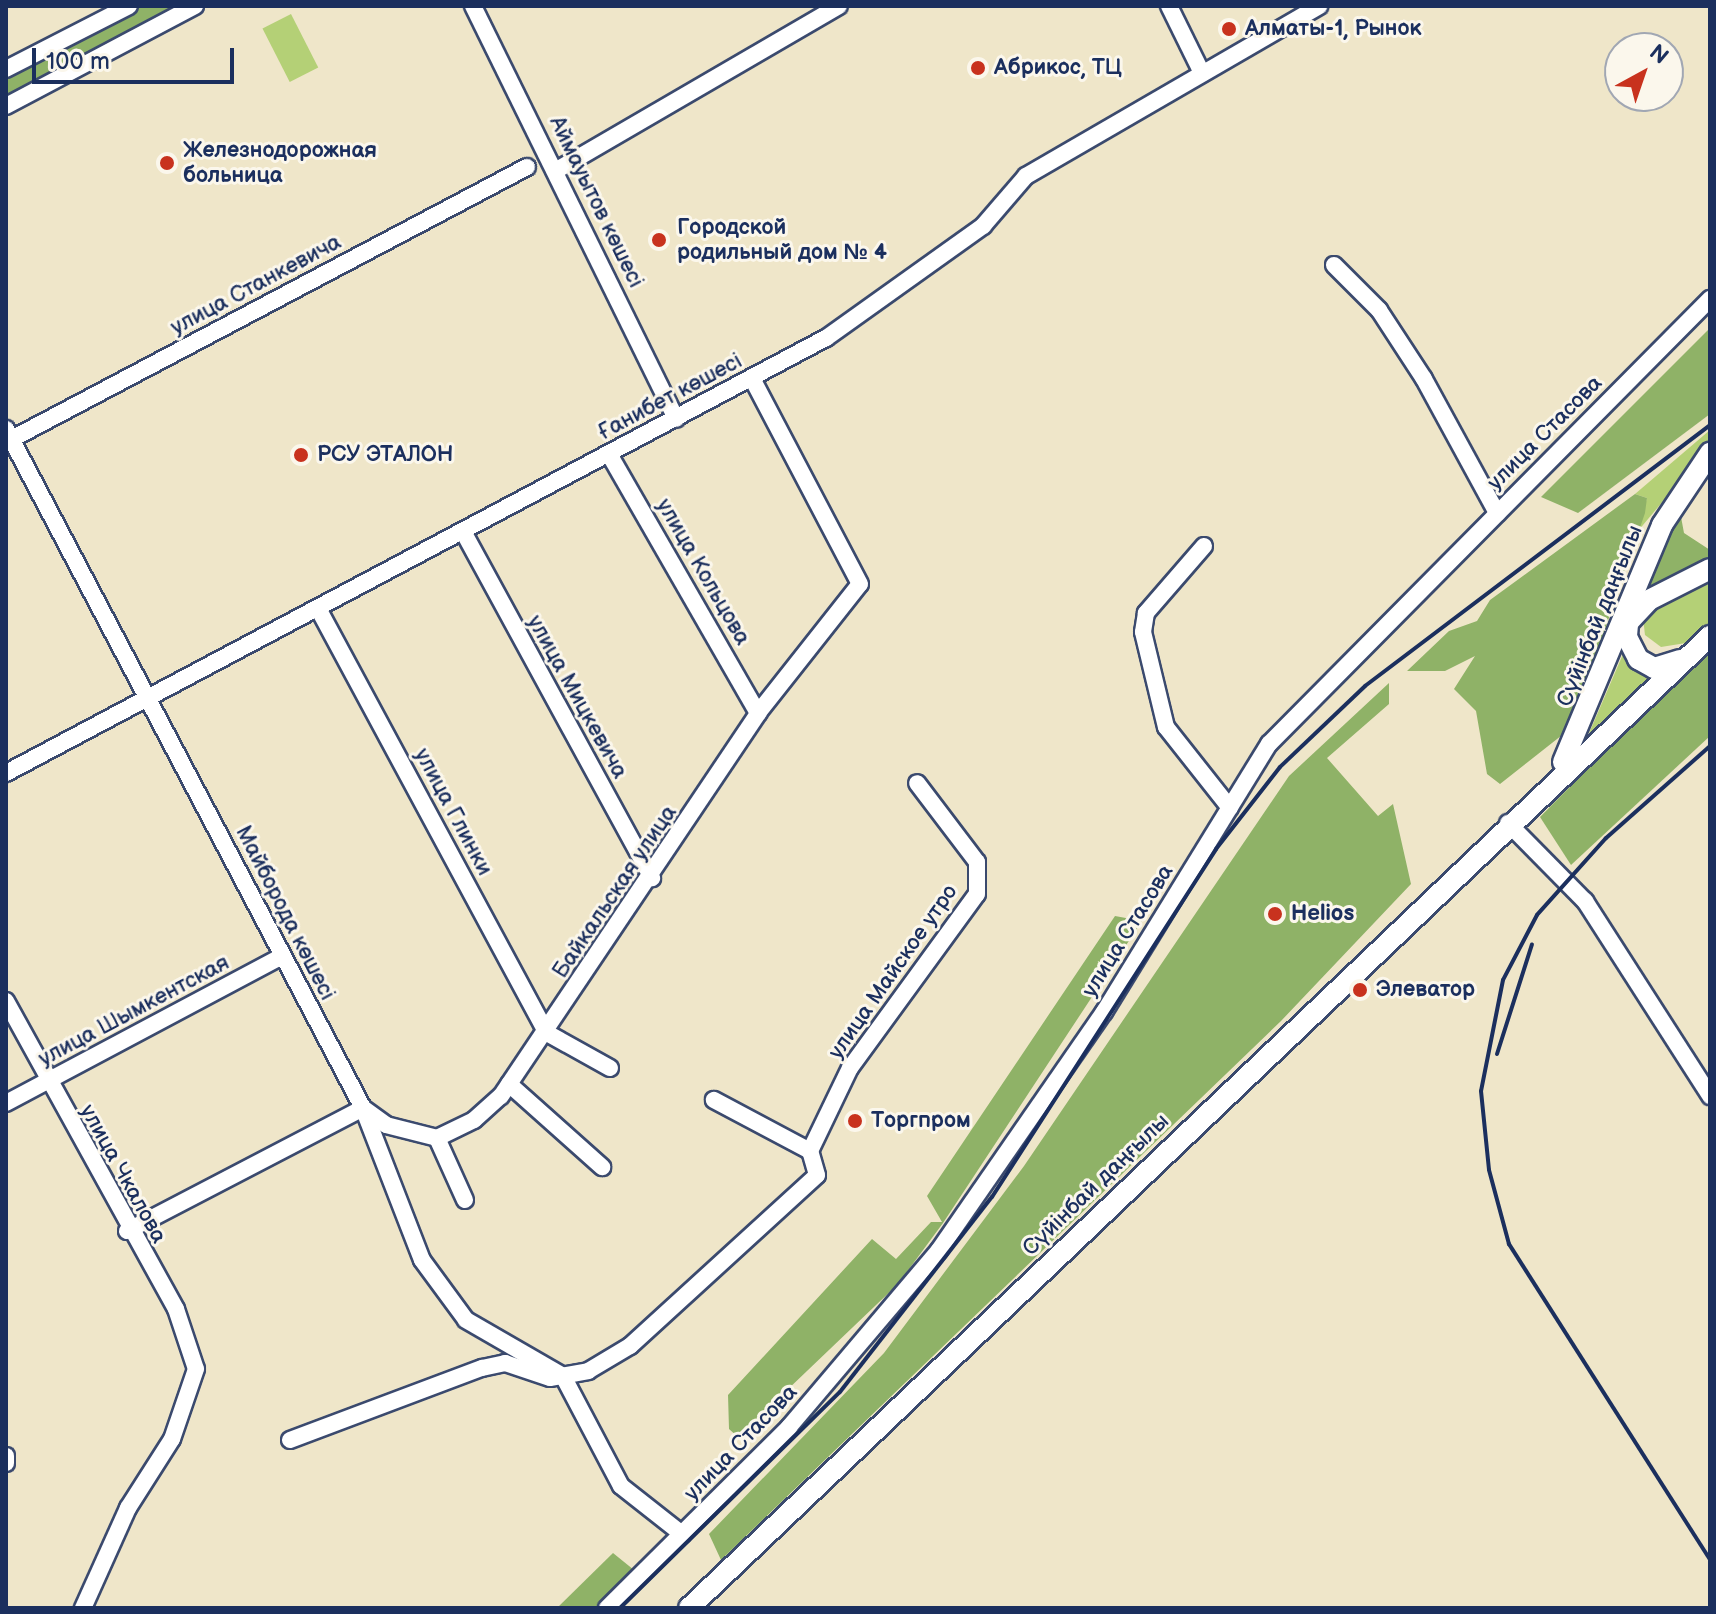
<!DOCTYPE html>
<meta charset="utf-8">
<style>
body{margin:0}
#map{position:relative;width:1716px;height:1614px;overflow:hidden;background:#efe6c9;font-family:"Balsamiq Sans",sans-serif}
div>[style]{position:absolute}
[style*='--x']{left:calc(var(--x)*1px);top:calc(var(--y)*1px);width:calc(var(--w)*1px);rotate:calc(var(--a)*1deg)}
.green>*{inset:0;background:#b4d076;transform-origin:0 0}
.forest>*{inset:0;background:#8fb267}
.roads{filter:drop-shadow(2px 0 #3b4a6e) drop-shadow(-2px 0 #3b4a6e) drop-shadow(0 2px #3b4a6e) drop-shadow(0 -2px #3b4a6e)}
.minor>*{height:16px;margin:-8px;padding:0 8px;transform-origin:8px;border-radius:8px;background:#fff}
.major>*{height:20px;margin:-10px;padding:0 10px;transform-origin:10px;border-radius:10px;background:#fff}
.rail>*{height:4px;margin:-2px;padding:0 2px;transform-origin:2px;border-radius:2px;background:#1b2f5e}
.dots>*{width:22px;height:22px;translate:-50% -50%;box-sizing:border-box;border:4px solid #fbf7ec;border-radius:50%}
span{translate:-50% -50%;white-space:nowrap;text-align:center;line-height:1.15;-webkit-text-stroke:6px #fbf7ec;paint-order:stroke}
.poi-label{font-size:22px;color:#1b2f5e;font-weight:700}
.left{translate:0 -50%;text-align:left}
.street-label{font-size:22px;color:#1b2f5e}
.frame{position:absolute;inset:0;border:8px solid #1b2f5e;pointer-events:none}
.north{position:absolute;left:1604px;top:32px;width:80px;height:80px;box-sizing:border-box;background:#fbf7ec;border:2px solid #a1a7b3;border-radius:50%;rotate:40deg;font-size:22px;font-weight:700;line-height:32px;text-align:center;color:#1b2f5e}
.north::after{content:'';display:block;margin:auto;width:28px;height:36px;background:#c8321e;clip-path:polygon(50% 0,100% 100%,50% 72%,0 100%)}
.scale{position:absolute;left:32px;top:48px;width:202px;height:36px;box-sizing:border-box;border:4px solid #1b2f5e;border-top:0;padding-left:10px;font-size:24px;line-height:28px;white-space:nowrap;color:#1b2f5e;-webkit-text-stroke:6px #fbf7ec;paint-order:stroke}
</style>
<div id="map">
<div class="green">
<div style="left:291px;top:14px;width:60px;height:32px;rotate:63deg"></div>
<div style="clip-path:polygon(1710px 430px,1710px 445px,1638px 531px,1647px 498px,1635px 494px)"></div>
<div style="clip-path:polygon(1710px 575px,1710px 622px,1686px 643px,1661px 647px,1645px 635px,1643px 618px,1661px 598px)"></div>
<div style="clip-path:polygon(1623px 654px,1645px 677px,1662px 673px,1584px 745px)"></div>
</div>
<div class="forest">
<div style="clip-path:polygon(139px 6px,181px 6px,6px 98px,6px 74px)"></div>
<div style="clip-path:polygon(1710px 328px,1710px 414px,1578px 513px,1541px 497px)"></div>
<div style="clip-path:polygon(1635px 494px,1647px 498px,1645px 513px,1571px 728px,1500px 784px,1487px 774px,1476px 711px,1454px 689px,1475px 656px,1445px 671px,1407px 671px,1449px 631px,1477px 621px,1490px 600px)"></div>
<div style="clip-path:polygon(1679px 506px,1684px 533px,1710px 550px,1710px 563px,1635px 601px)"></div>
<div style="clip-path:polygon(1710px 645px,1710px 736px,1571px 865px,1540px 817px)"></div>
<div style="clip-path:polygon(1389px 683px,1389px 704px,1327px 758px,1378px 816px,1393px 804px,1411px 884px,1281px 1021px,721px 1560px,709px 1534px,884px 1353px,1024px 1166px,1289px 776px)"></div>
<div style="clip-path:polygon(1115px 916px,1142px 921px,943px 1223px,898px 1284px,738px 1437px,729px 1429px,728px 1395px,872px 1239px,896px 1259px,931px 1222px,942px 1222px,927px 1196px)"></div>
<div style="clip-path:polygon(613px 1553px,634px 1570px,596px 1608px,557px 1608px)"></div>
</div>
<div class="roads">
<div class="minor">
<div style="--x:473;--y:6;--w:460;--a:63.8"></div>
<div style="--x:1169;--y:6;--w:75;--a:63.8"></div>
<div style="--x:6;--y:69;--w:138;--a:-27.1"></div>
<div style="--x:6;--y:106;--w:214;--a:-27.9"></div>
<div style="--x:557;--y:170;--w:326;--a:-30.2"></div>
<div style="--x:1334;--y:265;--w:64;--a:45"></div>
<div style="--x:1379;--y:310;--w:82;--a:56.9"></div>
<div style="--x:1424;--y:379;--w:153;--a:61.4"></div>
<div style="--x:6;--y:429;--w:767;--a:62.27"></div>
<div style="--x:363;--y:1108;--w:163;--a:68.8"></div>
<div style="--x:422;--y:1260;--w:74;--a:53.7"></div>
<div style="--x:466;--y:1320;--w:112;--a:30"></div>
<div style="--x:563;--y:1376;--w:124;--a:62.2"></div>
<div style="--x:621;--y:1486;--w:78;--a:38.2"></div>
<div style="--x:6;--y:442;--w:589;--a:-27.83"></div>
<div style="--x:609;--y:454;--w:299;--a:60.1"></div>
<div style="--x:465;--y:535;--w:391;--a:61.4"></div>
<div style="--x:1204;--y:546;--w:89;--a:130.9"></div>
<div style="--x:1146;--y:613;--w:19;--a:99"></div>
<div style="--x:1143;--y:632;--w:98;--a:76.4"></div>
<div style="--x:1166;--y:727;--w:103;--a:51.7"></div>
<div style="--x:320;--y:612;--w:478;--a:61.7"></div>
<div style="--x:547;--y:1033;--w:72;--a:29.1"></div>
<div style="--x:6;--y:773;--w:928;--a:-27.95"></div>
<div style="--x:826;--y:338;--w:193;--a:-35.5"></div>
<div style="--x:983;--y:226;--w:66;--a:-49.3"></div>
<div style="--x:1026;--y:176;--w:339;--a:-30.1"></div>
<div style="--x:1508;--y:823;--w:110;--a:45.4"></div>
<div style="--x:1585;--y:901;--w:232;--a:57.3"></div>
<div style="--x:6;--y:1001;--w:352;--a:61.1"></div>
<div style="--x:176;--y:1309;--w:63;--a:71.6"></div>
<div style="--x:196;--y:1369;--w:74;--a:108.9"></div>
<div style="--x:172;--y:1439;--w:82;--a:122.5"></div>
<div style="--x:128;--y:1508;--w:110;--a:114.2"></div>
<div style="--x:509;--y:1084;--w:125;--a:41.7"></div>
<div style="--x:6;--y:1103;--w:313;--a:-28"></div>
<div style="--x:363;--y:1108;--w:29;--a:36"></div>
<div style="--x:386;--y:1125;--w:53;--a:14.3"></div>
<div style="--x:437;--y:1138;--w:41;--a:-25.9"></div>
<div style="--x:474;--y:1120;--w:36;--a:-42"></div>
<div style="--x:501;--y:1096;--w:461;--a:-56.1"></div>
<div style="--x:758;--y:713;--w:164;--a:-51.7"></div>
<div style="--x:860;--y:584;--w:233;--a:-117.7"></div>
<div style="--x:437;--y:1138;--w:68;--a:65.7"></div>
<div style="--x:810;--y:1151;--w:92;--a:-64.3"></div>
<div style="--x:850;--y:1068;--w:215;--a:-53.9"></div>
<div style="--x:977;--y:894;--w:32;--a:-90"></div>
<div style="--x:977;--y:862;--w:99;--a:-127.2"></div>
<div style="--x:127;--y:1231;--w:266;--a:-27.5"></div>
<div style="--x:290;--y:1440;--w:205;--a:-20.6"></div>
<div style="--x:482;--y:1368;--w:24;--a:-12"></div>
<div style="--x:505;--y:1363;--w:47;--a:18.4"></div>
<div style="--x:550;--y:1378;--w:39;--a:-10"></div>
<div style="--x:588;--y:1371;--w:49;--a:-30.8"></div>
<div style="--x:630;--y:1346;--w:253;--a:-42.4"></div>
<div style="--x:817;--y:1175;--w:25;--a:-106"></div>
<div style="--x:810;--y:1151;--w:109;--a:-152"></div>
<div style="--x:6;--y:1456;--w:7;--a:90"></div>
<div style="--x:607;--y:1608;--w:257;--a:-44.8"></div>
<div style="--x:789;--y:1427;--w:232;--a:-49.7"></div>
<div style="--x:939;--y:1250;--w:290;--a:-55.3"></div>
<div style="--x:1104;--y:1012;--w:315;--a:-58.4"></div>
<div style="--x:1269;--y:744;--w:627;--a:-45.26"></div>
</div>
<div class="major">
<div style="--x:1629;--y:613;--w:24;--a:95"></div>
<div style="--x:1627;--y:637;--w:25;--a:63"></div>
<div style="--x:1638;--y:659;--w:18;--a:29"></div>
<div style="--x:1654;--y:668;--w:27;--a:-17"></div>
<div style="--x:1625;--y:626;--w:35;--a:-47"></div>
<div style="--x:1649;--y:600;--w:68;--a:-26.9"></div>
<div style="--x:1563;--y:762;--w:257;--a:-67.3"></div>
<div style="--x:1662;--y:525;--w:87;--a:-56.3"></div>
<div style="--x:689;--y:1608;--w:1410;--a:-43.59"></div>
</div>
</div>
<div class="rail">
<div style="--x:1710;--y:746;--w:139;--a:138.5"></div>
<div style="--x:1606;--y:838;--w:103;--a:131.9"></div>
<div style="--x:1537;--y:915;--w:73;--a:117.6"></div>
<div style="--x:1503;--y:980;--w:113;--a:101.2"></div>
<div style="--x:1481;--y:1091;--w:79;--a:84.2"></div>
<div style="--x:1489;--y:1170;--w:77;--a:74.9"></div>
<div style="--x:1509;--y:1244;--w:375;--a:57.5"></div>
<div style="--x:1497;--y:1054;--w:115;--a:-72.3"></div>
<div style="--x:620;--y:1608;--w:308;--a:-44.5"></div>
<div style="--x:840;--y:1392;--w:247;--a:-52.1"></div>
<div style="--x:992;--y:1197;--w:414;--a:-57.2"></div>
<div style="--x:1216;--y:849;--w:104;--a:-52"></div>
<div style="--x:1280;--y:767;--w:117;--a:-43.6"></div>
<div style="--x:1365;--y:686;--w:433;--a:-37.1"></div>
</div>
<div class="dots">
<div style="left:1229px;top:29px;background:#c8321e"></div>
<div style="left:978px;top:68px;background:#c8321e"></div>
<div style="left:167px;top:163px;background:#c8321e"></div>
<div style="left:659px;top:240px;background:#c8321e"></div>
<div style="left:301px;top:455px;background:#c8321e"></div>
<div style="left:1275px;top:914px;background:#c8321e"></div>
<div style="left:1360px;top:990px;background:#c8321e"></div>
<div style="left:855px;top:1121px;background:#c8321e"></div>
</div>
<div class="poi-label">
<span class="left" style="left:1245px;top:29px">Алматы-1, Рынок</span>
<span class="left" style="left:994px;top:68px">Абрикос, ТЦ</span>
<span class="left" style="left:183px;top:163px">Железнодорожная<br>больница</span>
<span class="left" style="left:677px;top:240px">Городской<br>родильный дом № 4</span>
<span class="left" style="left:317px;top:455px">РСУ ЭТАЛОН</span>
<span class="left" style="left:1291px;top:914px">Helios</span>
<span class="left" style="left:1376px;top:990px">Элеватор</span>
<span class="left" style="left:871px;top:1121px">Торгпром</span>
</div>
<div class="street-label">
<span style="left:596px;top:202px;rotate:64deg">Аймауытов көшесі</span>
<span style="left:256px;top:285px;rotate:-28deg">улица Станкевича</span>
<span style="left:670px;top:397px;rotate:-28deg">Ғанибет көшесі</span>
<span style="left:1545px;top:433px;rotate:-45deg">улица Стасова</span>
<span style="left:703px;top:572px;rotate:60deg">улица Кольцова</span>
<span style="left:1600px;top:616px;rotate:-68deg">Сүйінбай даңғылы</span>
<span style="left:577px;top:697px;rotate:61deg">улица Мицкевича</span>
<span style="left:453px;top:812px;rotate:62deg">улица Глинки</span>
<span style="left:615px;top:892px;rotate:-56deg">Байкальская улица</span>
<span style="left:285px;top:913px;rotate:63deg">Майборода көшесі</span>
<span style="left:1128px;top:931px;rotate:-58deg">улица Стасова</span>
<span style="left:893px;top:972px;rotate:-55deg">улица Майское утро</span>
<span style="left:134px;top:1011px;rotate:-28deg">улица Шымкентская</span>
<span style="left:123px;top:1174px;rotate:61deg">улица Чкалова</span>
<span style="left:1096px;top:1185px;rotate:-44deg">Сүйінбай даңғылы</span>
<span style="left:741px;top:1443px;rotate:-46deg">улица Стасова</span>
</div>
<div class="frame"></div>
<div class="north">N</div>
<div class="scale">100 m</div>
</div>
